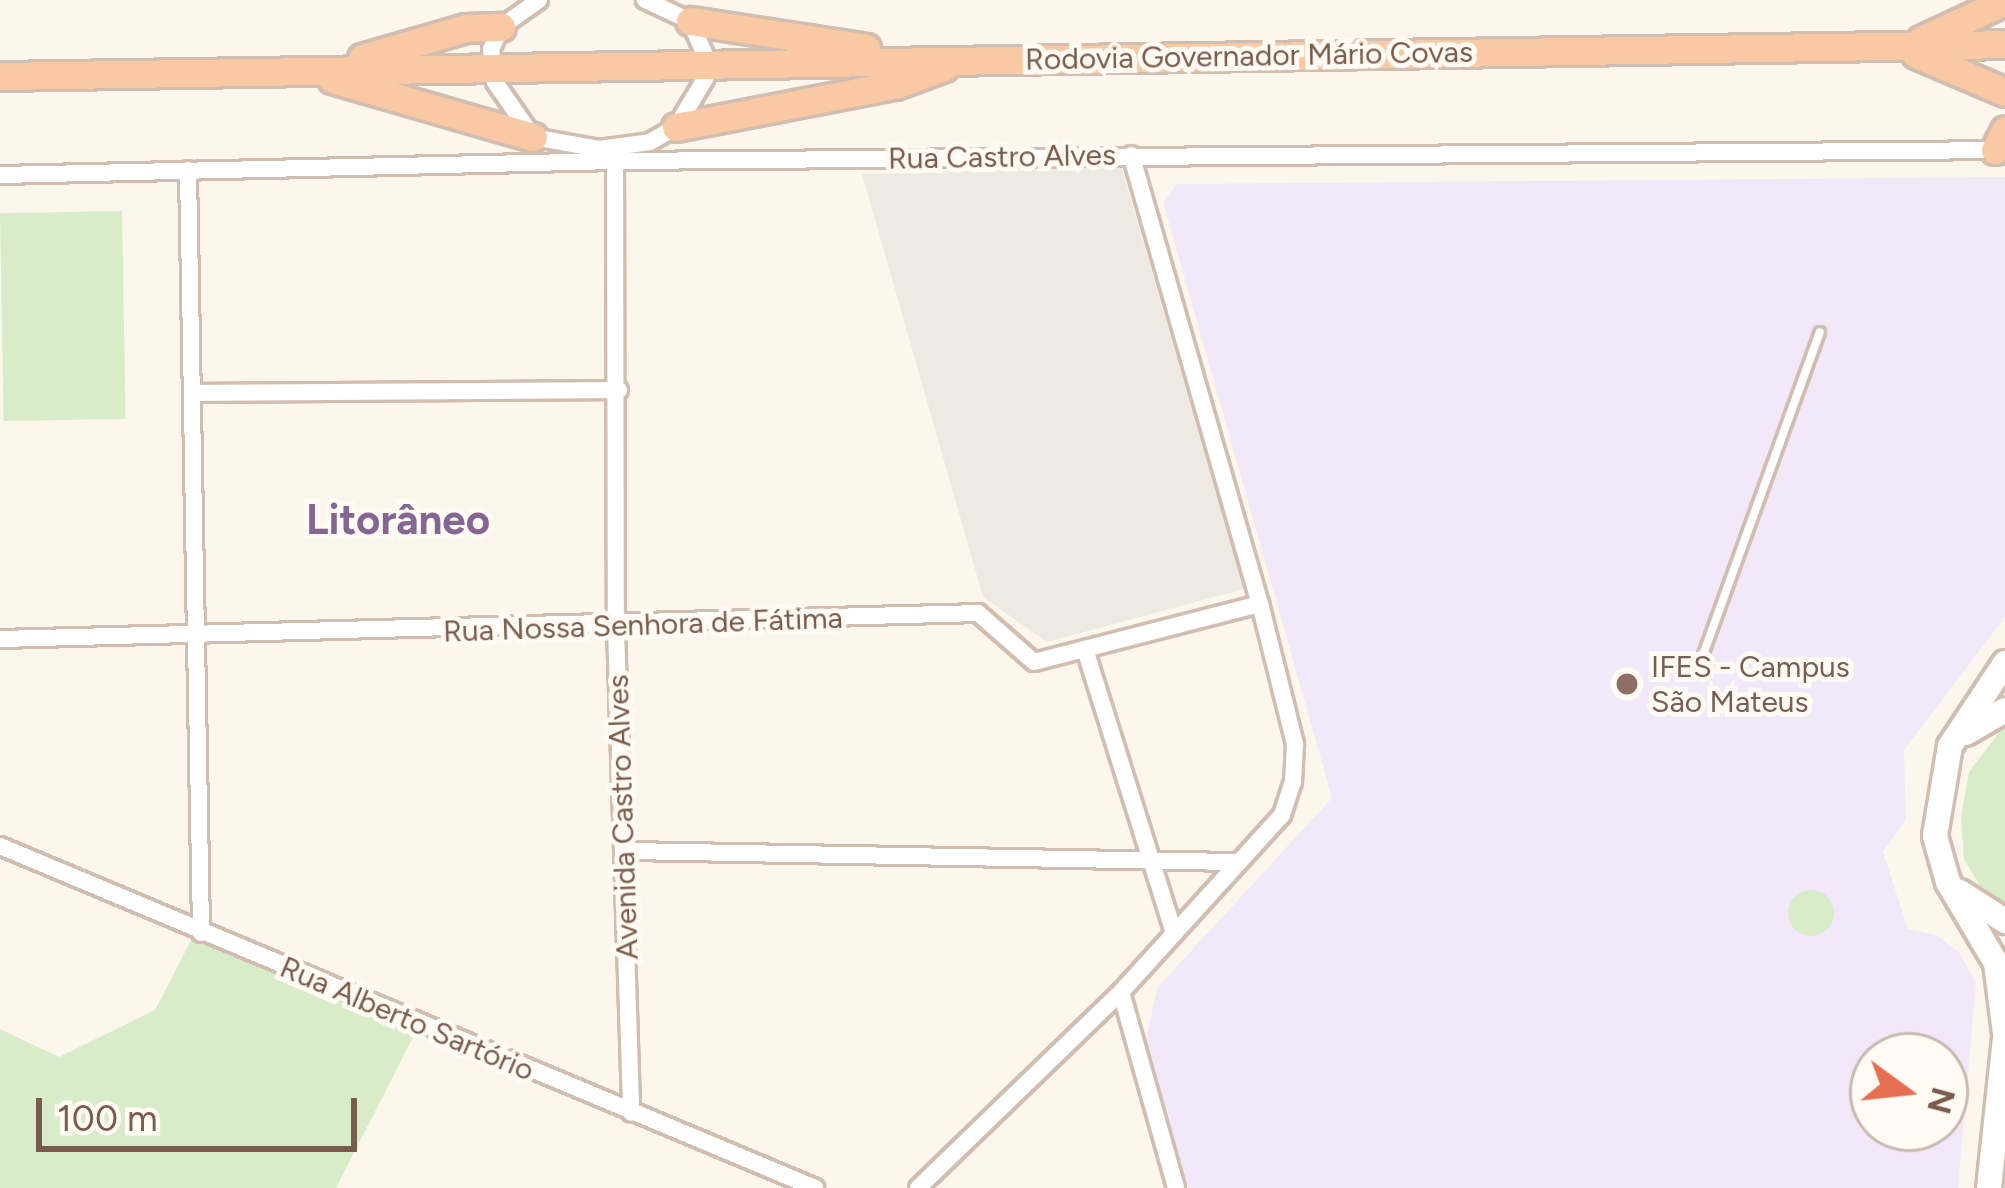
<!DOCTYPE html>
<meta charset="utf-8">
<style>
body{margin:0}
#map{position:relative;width:2005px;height:1188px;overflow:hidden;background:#fdf6ec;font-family:Figtree,sans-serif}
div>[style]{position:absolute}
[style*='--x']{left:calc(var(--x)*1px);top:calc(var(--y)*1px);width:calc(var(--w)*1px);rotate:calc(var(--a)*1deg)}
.industrial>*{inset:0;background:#efe9e4}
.education>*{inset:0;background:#f3e8fa}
.green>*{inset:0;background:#d8ecc9;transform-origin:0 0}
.round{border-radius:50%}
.roads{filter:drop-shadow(3px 0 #d1beb0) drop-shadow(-3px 0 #d1beb0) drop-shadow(0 3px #d1beb0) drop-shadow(0 -3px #d1beb0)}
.service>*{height:8px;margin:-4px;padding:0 4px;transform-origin:4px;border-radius:4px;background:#fff}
.minor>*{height:16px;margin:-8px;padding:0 8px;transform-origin:8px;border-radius:8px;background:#fff}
.secondary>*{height:24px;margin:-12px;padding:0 12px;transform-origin:12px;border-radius:12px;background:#fff}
.trunk>*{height:27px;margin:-13.5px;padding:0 13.5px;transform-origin:13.5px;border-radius:13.5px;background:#f9c8a4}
.dots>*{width:33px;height:33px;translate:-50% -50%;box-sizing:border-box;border:6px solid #fffaf3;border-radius:50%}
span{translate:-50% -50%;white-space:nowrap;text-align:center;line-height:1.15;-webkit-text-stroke:10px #fffaf3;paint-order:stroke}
.street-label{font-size:30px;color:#7a5c4d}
.education-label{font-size:30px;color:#785e54}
.left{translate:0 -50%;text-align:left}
.district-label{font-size:42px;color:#846695;font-weight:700}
.north{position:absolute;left:1849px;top:1032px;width:120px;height:120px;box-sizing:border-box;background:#fffaf3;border:3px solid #cabbb1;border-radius:50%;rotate:105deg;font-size:33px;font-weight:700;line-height:48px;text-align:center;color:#7a5c4d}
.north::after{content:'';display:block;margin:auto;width:42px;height:54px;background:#e76f51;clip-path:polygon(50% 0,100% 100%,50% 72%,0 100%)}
.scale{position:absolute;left:36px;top:1098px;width:321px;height:54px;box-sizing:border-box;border:6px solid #7a5c4d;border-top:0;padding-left:15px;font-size:36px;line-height:42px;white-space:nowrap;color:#7a5c4d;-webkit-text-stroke:9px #fffaf3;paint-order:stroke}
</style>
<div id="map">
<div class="industrial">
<div style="clip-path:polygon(1121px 166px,1244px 589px,1047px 642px,983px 597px,862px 174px)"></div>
</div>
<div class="education">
<div style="clip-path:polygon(evenodd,2005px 177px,2005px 617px,1904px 750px,1906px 819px,1883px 852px,1908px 929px,1936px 935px,1959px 952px,1976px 983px,1958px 1188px,1189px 1188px,1145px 1045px,1157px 988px,1332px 798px,1163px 202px,1177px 184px,2005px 177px,1873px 1056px,1945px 1056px,1945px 1128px,1873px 1128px,1873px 1056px)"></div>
</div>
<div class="green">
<div style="left:122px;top:211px;width:208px;height:122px;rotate:89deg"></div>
<div style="clip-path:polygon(2005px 725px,2005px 904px,1980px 886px,1964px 859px,1961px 817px,1969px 772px)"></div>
<div class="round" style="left:1788px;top:890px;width:46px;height:46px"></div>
<div style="clip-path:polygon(198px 927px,424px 1016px,336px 1188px,0 1188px,0 1029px,59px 1057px,155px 1010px)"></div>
</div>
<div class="roads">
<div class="service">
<div style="--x:1699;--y:666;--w:355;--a:-70.1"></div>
</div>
<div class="minor">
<div style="--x:539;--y:0;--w:47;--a:144.6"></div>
<div style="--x:501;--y:27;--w:24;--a:114"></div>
<div style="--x:491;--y:49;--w:33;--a:83"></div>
<div style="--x:495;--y:82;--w:67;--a:55.4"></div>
<div style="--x:533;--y:137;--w:67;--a:10.3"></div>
<div style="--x:599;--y:149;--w:51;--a:-7.8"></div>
<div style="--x:650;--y:142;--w:30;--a:-30"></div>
<div style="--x:676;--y:127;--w:56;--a:-58.9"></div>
<div style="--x:705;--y:79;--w:16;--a:-75"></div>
<div style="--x:709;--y:64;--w:47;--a:-113.8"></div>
<div style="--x:690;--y:21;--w:50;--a:-155"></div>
<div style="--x:615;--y:149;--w:479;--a:89.9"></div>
<div style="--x:616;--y:628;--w:485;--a:88.2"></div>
<div style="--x:188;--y:170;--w:763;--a:89.02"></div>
<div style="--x:0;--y:175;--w:615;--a:-1.3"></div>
<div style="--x:615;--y:161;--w:1388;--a:-0.45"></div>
<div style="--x:193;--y:393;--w:426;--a:-0.4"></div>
<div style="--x:0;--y:639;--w:978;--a:-1.52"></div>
<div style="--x:978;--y:613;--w:74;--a:41.2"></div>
<div style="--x:1034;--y:662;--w:233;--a:-14.4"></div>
<div style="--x:1085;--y:649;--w:298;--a:72.6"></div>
<div style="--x:0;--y:846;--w:884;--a:22.76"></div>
<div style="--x:628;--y:851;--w:607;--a:1.04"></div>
<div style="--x:1121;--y:992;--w:204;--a:74.3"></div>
<div style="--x:918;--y:1188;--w:282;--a:-44"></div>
<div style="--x:1121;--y:992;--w:239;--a:-47.7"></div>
<div style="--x:1282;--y:815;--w:35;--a:-72"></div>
<div style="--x:1293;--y:782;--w:38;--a:-87"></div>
<div style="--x:1295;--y:744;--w:144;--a:-104"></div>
<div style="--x:1260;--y:604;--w:467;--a:-106"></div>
</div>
<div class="secondary">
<div style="--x:2005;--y:663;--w:100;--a:123.5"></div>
<div style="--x:1950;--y:746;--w:91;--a:99.5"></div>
<div style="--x:1935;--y:836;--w:48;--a:74.2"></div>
<div style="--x:1948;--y:882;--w:94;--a:59.3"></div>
<div style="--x:1996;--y:963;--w:71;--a:82.7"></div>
<div style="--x:1966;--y:733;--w:45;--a:-30.5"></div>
<div style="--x:1960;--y:892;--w:54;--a:32.8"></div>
<div style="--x:1989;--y:1188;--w:150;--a:-83.9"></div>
</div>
<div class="trunk">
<div style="--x:690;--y:21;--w:178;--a:8.7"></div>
<div style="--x:1921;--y:40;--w:93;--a:-24.9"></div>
<div style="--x:1916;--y:54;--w:97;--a:23.1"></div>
<div style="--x:362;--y:58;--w:108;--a:-16.1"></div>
<div style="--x:466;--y:28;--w:35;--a:-2"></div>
<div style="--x:0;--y:76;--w:2005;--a:-0.91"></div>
<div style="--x:332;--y:79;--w:209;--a:16.1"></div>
<div style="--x:676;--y:127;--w:223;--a:-10.9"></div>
<div style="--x:895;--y:85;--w:52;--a:-20.2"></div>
<div style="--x:1995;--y:150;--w:22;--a:-63"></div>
</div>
</div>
<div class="dots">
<div style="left:1627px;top:684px;background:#8d6e63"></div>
</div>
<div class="street-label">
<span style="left:1249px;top:56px;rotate:-1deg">Rodovia Governador Mário Covas</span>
<span style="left:1002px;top:157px;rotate:-1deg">Rua Castro Alves</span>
<span style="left:643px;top:625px;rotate:-2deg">Rua Nossa Senhora de Fátima</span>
<span style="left:623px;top:817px;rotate:-92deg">Avenida Castro Alves</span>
<span style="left:407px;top:1019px;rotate:23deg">Rua Alberto Sartório</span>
</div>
<div class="education-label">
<span class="left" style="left:1651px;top:684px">IFES - Campus<br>São Mateus</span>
</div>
<div class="district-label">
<span style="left:398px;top:520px">Litorâneo</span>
</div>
<div class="north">N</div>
<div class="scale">100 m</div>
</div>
